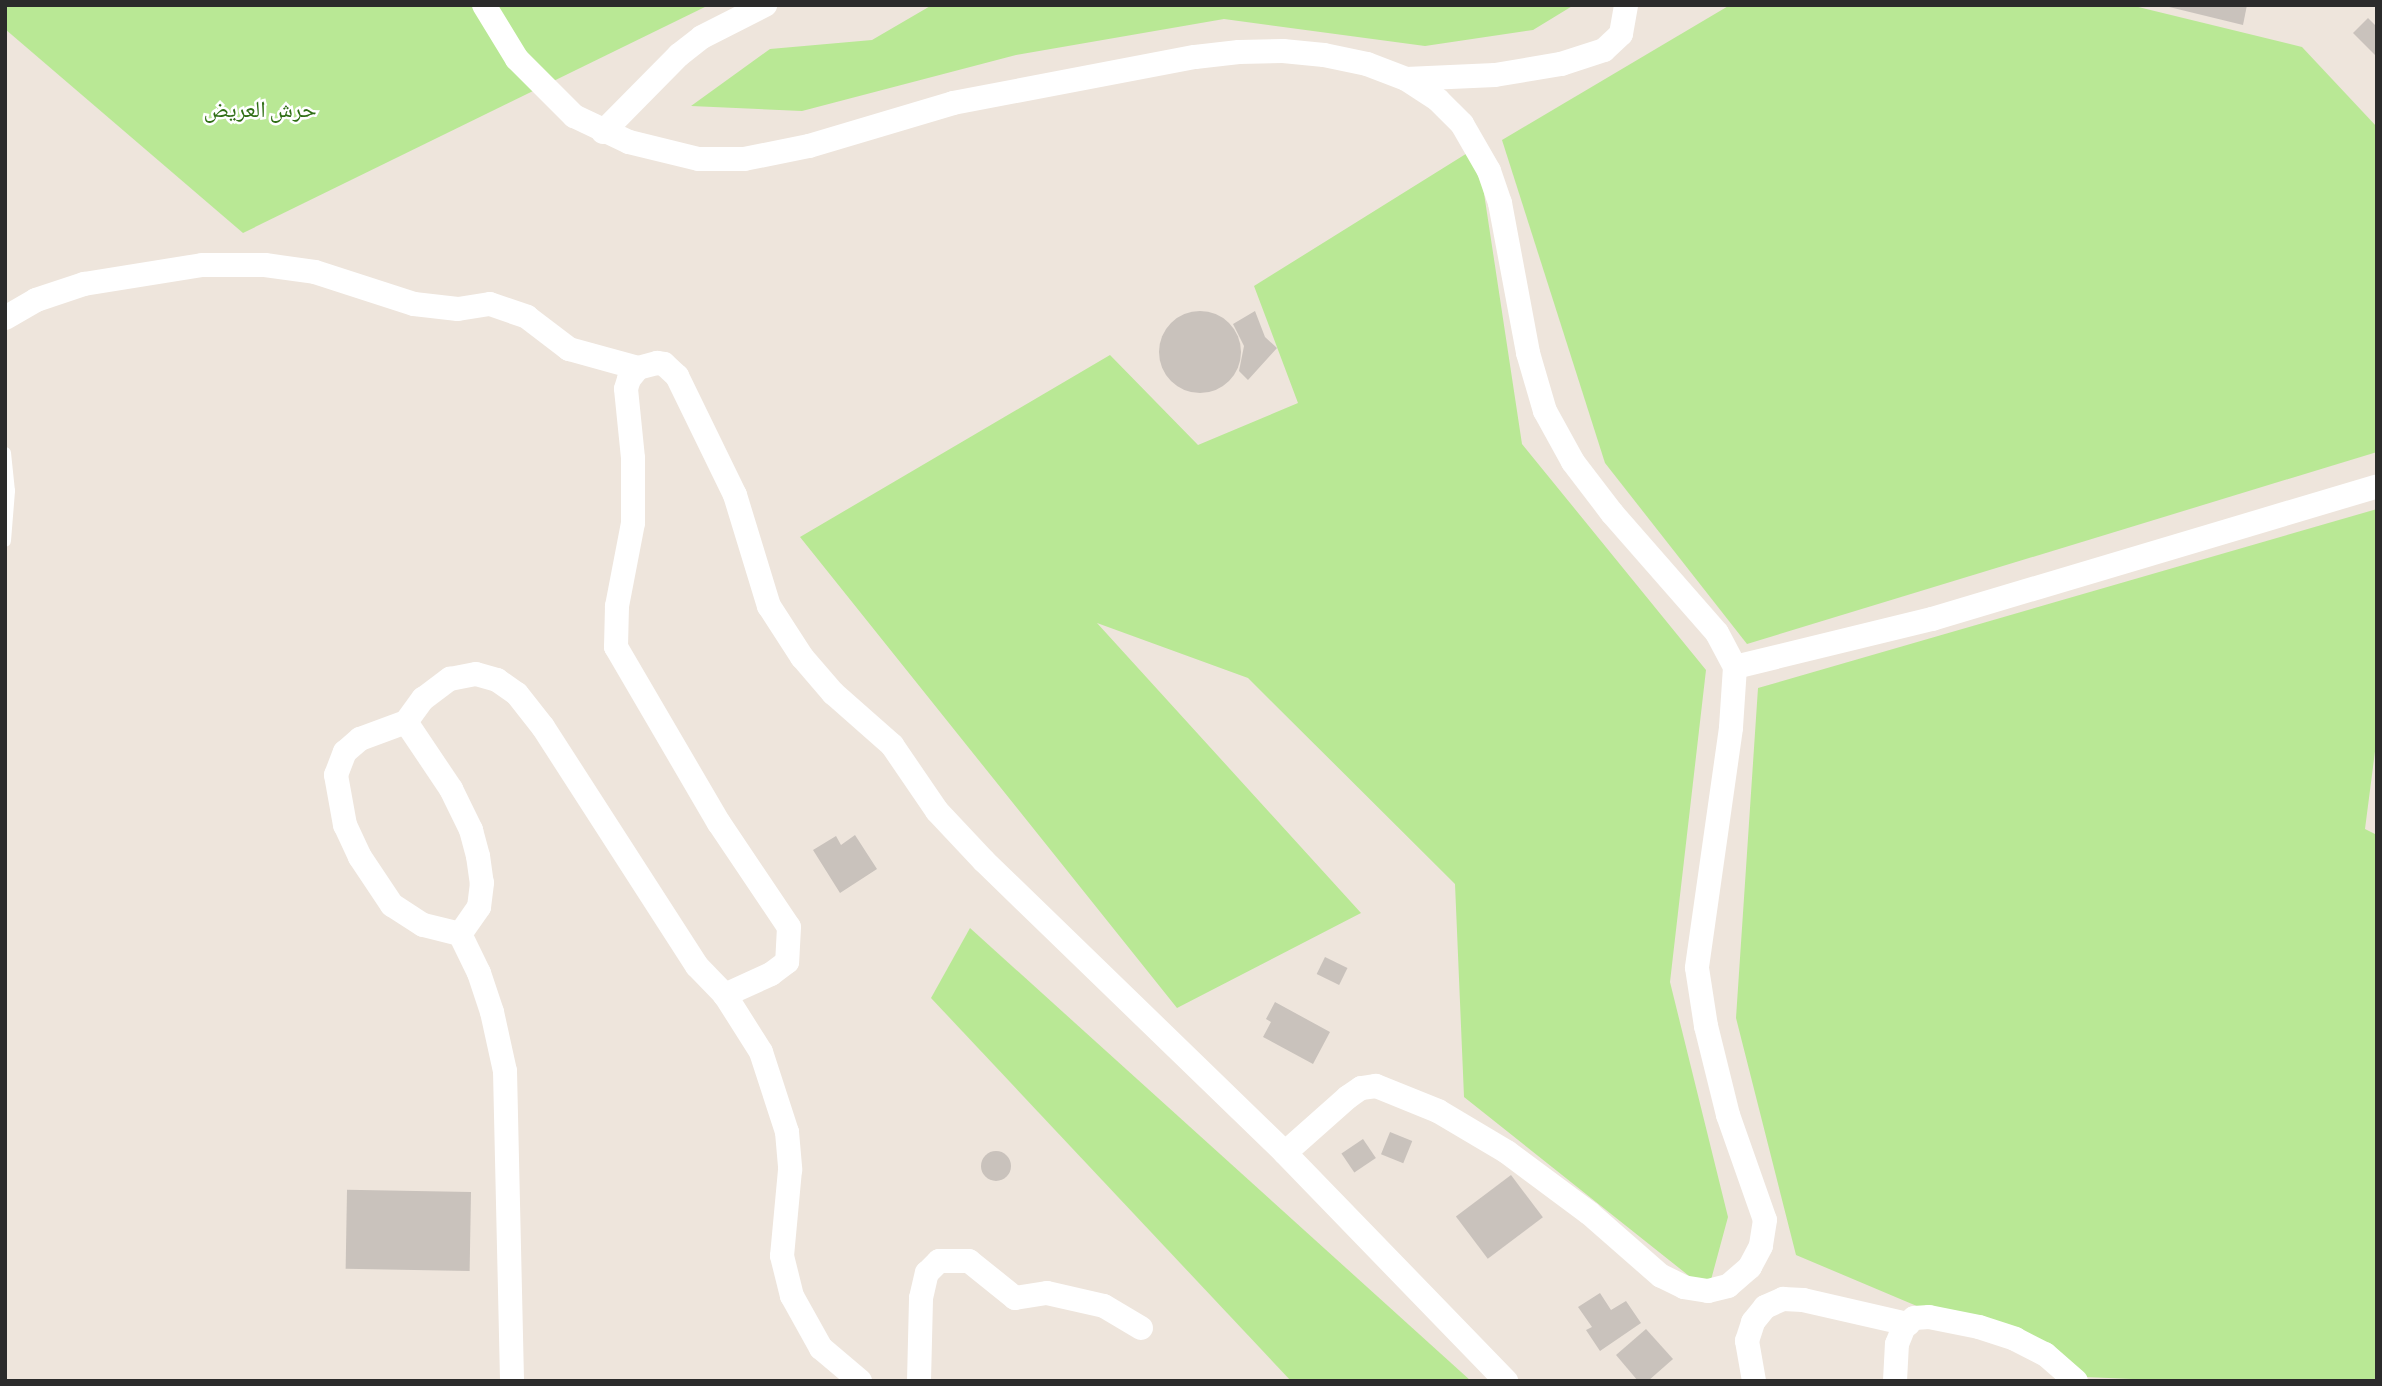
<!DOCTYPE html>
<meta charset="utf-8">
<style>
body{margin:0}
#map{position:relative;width:2382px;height:1386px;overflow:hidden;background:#eee5dc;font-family:"Sofia Sans Condensed","Noto Naskh Arabic",sans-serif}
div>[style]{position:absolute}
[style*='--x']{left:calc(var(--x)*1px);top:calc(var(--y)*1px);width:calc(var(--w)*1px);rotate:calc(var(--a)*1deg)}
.green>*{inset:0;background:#b9e895}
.building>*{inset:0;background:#c9c2bc;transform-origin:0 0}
.round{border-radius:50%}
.lane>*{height:12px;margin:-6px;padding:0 6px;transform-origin:6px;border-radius:6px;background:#fff}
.street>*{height:24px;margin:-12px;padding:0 12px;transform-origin:12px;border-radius:12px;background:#fff}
span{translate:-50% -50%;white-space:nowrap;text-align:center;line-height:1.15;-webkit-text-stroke:5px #fff;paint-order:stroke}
.park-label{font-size:23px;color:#2f6e15}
.frame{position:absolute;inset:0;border:7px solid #2b2b2b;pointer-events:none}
</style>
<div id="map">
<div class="green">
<div style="clip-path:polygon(5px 5px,709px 5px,243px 233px,5px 29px)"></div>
<div style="clip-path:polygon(932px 5px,1574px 5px,1533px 30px,1425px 46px,1224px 19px,1016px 55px,802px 111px,691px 106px,770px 49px,872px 40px)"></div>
<div style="clip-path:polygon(1730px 5px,2130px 5px,2302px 47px,2377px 127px,2377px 452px,1747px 644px,1605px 463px,1502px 140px)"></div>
<div style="clip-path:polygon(1477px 147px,1522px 444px,1706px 670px,1670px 982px,1728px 1217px,1708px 1291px,1464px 1097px,1455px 884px,1248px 678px,1097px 623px,1361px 913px,1177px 1008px,800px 537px,1110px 355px,1198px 445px,1298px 403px,1254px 286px)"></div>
<div style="clip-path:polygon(2377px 509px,2377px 736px,2365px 829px,2377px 835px,2377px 1381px,2180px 1381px,2085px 1377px,1796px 1255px,1736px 1018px,1758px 688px)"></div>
<div style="clip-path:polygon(970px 928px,1471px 1381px,1291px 1381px,931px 998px)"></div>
</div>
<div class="building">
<div style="clip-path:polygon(2161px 5px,2247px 5px,2243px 25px)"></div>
<div style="clip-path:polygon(2368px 18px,2377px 27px,2377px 57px,2353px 33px)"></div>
<div class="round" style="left:1159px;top:311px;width:82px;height:82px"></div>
<div style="clip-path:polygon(1255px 311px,1265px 337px,1277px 348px,1248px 380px,1239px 371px,1244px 346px,1233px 324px)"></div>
<div style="clip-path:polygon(855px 835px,877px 869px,840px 893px,813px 850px,836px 836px,841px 845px)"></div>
<div style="left:1325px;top:957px;width:25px;height:19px;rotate:26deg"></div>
<div style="clip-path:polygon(1275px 1002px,1330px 1032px,1313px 1064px,1263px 1037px,1271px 1022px,1266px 1019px)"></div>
<div style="left:1390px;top:1132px;width:24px;height:24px;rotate:22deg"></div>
<div style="left:1363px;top:1139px;width:23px;height:26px;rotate:56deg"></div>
<div class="round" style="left:981px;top:1151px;width:30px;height:30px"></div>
<div style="left:1511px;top:1175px;width:53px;height:69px;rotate:53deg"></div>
<div style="left:471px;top:1192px;width:79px;height:124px;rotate:91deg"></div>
<div style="clip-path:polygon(1600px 1293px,1611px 1310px,1626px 1301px,1641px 1323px,1600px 1351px,1586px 1330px,1592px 1327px,1578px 1307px)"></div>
<div style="clip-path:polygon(1646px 1329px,1673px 1359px,1648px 1381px,1638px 1381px,1616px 1355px)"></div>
</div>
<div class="lane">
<div style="--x:5;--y:453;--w:38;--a:84"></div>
<div style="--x:9;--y:491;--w:50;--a:94.6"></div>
</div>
<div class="street">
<div style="--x:484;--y:5;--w:63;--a:58.6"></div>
<div style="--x:517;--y:59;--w:81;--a:45"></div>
<div style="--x:574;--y:116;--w:61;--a:25.3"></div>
<div style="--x:629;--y:142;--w:72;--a:13.7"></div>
<div style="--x:699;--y:159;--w:45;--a:0"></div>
<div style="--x:744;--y:159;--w:66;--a:-11.3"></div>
<div style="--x:809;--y:146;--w:150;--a:-16.6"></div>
<div style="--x:953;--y:103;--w:246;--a:-10.8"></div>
<div style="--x:1195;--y:57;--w:44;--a:-6.5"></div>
<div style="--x:1239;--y:52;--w:44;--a:-1.3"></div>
<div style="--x:1283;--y:51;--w:41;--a:5.6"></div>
<div style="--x:1324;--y:55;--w:44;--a:11.8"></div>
<div style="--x:1367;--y:64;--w:42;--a:21"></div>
<div style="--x:1406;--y:79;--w:38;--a:33"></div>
<div style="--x:1438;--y:100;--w:34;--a:45"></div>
<div style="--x:1462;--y:124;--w:54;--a:60.1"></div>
<div style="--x:1489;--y:171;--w:34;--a:71"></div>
<div style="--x:1500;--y:203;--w:153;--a:79.4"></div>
<div style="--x:1528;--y:353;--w:60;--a:73.7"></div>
<div style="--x:1545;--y:411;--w:58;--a:61.2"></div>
<div style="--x:1573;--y:462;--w:64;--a:52.6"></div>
<div style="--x:1612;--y:513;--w:159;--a:48.8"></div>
<div style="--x:1717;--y:633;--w:38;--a:62"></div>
<div style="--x:1735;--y:667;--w:61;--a:93.8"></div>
<div style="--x:1731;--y:728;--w:242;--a:98.1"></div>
<div style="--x:1697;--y:968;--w:59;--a:81.2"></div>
<div style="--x:1706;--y:1026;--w:92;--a:76.1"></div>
<div style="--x:1728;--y:1115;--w:111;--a:70.6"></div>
<div style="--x:1765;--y:1220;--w:26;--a:99"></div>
<div style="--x:1761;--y:1246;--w:24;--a:118"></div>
<div style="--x:1750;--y:1267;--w:29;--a:139"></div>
<div style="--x:1728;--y:1286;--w:21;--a:166"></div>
<div style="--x:1708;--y:1291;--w:24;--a:-171"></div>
<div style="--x:1684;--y:1287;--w:25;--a:-154"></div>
<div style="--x:1661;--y:1276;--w:96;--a:-138.8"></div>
<div style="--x:1589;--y:1213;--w:102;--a:-143.4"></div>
<div style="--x:1507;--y:1152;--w:80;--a:-149.3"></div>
<div style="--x:1438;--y:1111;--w:67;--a:-158"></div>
<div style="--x:1376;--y:1086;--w:15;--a:172"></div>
<div style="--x:1361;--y:1088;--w:16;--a:145"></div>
<div style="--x:1348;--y:1097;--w:84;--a:138.4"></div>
<div style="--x:1406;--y:79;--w:89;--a:-2.6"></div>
<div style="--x:1495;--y:75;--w:67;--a:-9.5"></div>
<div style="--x:1561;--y:64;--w:45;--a:-18"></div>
<div style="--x:1604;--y:50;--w:23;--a:-43"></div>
<div style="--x:1621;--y:34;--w:29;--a:-80"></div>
<div style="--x:603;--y:132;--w:108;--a:-45.4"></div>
<div style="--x:679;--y:55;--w:29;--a:-38"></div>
<div style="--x:702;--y:37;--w:71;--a:-26.9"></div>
<div style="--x:5;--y:318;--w:36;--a:-30"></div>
<div style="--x:36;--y:300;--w:51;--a:-18.4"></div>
<div style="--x:84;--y:284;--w:120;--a:-9.1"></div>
<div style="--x:202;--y:265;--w:63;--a:0"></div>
<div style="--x:265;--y:265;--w:50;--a:8"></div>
<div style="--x:315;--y:272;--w:104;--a:17.9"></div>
<div style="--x:414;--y:304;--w:44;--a:6.5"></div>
<div style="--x:458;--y:309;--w:32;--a:-9"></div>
<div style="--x:490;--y:304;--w:39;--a:19"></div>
<div style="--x:527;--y:317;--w:53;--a:37.3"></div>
<div style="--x:569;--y:349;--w:72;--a:15.4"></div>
<div style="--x:638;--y:368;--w:20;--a:-15"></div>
<div style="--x:657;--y:363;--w:7;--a:8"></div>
<div style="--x:664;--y:364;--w:18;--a:43"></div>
<div style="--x:677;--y:376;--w:132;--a:64"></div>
<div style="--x:735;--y:495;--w:116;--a:73"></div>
<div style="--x:769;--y:606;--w:61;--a:57.1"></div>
<div style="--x:802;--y:657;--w:48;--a:49.3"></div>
<div style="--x:833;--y:693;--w:79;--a:41.4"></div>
<div style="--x:892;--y:745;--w:80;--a:55.7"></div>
<div style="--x:937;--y:811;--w:69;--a:46.8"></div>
<div style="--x:984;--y:861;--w:419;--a:44.1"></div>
<div style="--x:1285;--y:1153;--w:318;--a:45.9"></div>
<div style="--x:638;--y:368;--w:14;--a:129"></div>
<div style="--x:629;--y:379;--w:10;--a:107"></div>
<div style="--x:626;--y:389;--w:69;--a:84.2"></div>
<div style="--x:633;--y:458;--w:65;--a:90"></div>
<div style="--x:633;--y:523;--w:85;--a:100.9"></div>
<div style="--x:617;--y:606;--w:41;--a:91.4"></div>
<div style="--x:616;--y:647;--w:204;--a:59.7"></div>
<div style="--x:719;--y:823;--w:125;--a:56.1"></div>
<div style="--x:789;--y:927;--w:35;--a:93"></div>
<div style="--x:787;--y:962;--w:20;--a:143"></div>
<div style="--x:771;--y:974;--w:51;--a:155.5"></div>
<div style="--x:1735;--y:667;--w:203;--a:-13.7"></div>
<div style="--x:1932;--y:619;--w:464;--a:-16.6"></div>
<div style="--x:406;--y:722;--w:81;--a:56.1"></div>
<div style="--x:451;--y:789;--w:46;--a:64"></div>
<div style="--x:471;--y:830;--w:27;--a:75"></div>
<div style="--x:478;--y:856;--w:27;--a:82"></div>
<div style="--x:482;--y:883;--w:24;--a:97"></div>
<div style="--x:479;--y:907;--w:33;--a:125"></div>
<div style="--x:460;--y:934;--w:43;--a:64"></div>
<div style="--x:479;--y:973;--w:41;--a:71.6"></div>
<div style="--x:492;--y:1012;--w:60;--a:77.6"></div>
<div style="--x:505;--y:1071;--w:310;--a:88.7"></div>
<div style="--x:460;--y:934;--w:38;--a:-166"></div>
<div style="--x:423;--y:925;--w:37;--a:-147"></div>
<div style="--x:392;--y:905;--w:58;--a:-123.7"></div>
<div style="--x:360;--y:857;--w:35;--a:-115"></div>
<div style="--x:345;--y:825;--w:51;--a:-100.2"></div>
<div style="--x:336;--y:775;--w:25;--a:-69"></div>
<div style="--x:345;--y:752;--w:20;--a:-41"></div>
<div style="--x:360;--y:739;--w:49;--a:-20.3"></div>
<div style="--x:406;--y:722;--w:29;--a:-54"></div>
<div style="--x:423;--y:699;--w:34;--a:-37"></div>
<div style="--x:450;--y:679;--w:26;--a:-11"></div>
<div style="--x:476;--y:674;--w:22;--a:16"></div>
<div style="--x:497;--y:680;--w:24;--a:35"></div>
<div style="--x:517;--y:694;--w:42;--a:51.8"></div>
<div style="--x:543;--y:727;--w:284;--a:57.2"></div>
<div style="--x:697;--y:966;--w:40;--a:46"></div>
<div style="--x:725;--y:995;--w:67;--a:57.7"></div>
<div style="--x:761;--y:1052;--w:84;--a:72"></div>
<div style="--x:787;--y:1132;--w:38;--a:85"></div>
<div style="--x:790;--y:1170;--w:86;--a:95.3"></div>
<div style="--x:782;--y:1256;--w:41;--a:76"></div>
<div style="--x:792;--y:1296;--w:60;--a:60.9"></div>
<div style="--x:821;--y:1348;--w:51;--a:40.2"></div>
<div style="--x:919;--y:1381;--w:83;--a:-88.6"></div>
<div style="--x:921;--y:1298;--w:26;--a:-77"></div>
<div style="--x:927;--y:1273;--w:17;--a:-45"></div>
<div style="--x:939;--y:1261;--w:30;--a:0"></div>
<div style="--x:969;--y:1261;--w:59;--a:38.8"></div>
<div style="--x:1015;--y:1298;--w:32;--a:-9"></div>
<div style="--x:1047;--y:1293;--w:58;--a:12.8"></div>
<div style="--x:1104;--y:1306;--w:43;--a:30.7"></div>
<div style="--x:1754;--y:1381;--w:41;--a:-99.9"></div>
<div style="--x:1747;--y:1341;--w:20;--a:-72"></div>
<div style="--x:1753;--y:1322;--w:19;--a:-51"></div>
<div style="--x:1765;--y:1307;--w:20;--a:-24"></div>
<div style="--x:1783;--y:1299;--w:20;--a:3"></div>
<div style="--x:1803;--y:1300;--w:108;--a:12.9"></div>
<div style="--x:1895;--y:1381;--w:37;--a:-87"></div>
<div style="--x:1897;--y:1344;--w:18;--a:-68"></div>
<div style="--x:1904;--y:1327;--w:13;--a:-42"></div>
<div style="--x:1914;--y:1318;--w:15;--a:-4"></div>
<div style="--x:1929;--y:1317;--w:51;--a:11.3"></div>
<div style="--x:1979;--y:1327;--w:38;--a:18"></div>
<div style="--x:2015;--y:1339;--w:34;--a:27"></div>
<div style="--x:2045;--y:1354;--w:41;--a:41.1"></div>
</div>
<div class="park-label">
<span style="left:260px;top:110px">حرش العريض</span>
</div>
<div class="frame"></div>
</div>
